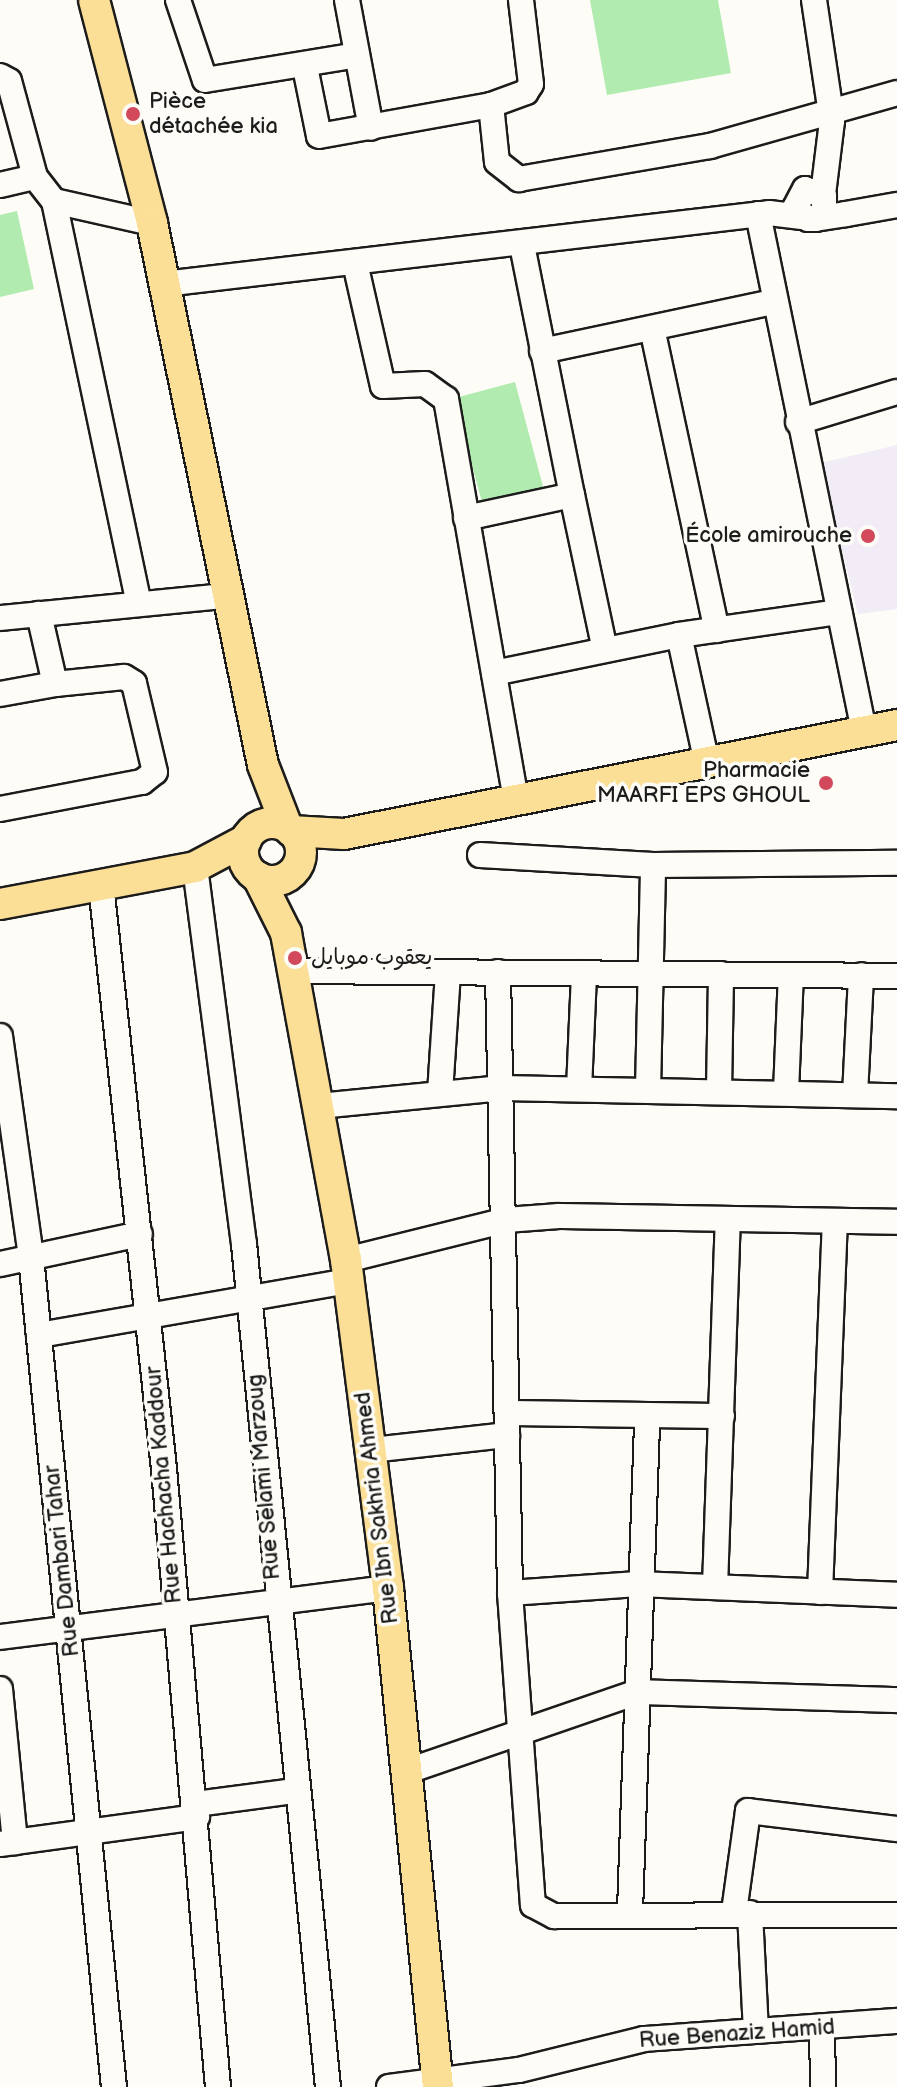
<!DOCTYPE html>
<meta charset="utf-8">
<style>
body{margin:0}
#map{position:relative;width:897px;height:2087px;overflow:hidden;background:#fdfcf7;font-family:"Balsamiq Sans","Playpen Sans Arabic",sans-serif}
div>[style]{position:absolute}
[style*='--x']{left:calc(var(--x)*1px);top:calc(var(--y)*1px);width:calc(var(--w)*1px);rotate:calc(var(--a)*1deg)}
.built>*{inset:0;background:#f2ecf7}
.green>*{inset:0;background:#b1ebaf;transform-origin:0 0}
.roads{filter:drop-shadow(2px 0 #1c1c1c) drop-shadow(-2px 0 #1c1c1c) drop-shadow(0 2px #1c1c1c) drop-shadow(0 -2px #1c1c1c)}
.minor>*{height:24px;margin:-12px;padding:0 12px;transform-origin:12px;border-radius:12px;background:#fdfcf7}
.major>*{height:30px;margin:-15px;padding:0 15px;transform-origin:15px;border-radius:15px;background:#fbdf96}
.major>.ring{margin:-15px;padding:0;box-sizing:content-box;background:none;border:30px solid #fbdf96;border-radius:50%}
.dots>*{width:22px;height:22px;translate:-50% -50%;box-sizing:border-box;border:4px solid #fdfcf7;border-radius:50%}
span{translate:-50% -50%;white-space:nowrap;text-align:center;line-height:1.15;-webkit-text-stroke:7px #fdfcf7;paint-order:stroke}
.poi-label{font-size:22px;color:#1c1c1c}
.left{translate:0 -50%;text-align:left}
.right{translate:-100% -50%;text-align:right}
.street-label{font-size:22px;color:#1c1c1c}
</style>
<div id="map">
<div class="built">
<div style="clip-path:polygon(897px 445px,897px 609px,858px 614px,821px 463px)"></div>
</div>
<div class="green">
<div style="clip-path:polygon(590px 0,718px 0,731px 73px,607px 95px)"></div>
<div style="clip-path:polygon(17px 211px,34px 289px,0 297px,0 215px)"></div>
<div style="left:515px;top:382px;width:109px;height:63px;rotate:75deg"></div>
</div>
<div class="roads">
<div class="minor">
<div style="--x:178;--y:0;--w:84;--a:71.4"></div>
<div style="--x:205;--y:80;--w:154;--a:-9.3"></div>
<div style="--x:347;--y:0;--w:130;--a:79.4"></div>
<div style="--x:814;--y:0;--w:122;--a:81.5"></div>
<div style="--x:832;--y:121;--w:74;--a:97"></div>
<div style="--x:305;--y:67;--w:70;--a:78.5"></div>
<div style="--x:319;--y:136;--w:175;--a:-10.2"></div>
<div style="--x:491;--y:105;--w:57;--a:84"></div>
<div style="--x:497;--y:162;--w:28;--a:38"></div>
<div style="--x:519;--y:179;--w:194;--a:-9.8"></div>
<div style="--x:710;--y:146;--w:194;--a:-15.8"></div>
<div style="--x:0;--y:76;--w:10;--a:29"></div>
<div style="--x:9;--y:81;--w:99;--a:74.8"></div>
<div style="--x:491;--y:105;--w:37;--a:-20"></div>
<div style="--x:526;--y:92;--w:9;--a:-58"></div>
<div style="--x:531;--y:84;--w:85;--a:-96.8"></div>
<div style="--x:0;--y:185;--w:36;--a:-13"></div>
<div style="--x:35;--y:177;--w:31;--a:52"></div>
<div style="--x:54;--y:201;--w:100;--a:12.7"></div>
<div style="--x:54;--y:201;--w:411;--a:78.1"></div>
<div style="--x:758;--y:214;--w:528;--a:78.41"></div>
<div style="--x:815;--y:219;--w:11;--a:-38"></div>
<div style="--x:824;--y:212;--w:16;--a:-90"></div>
<div style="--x:824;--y:196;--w:20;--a:-160"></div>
<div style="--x:805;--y:189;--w:21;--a:118"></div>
<div style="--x:795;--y:208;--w:17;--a:40"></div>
<div style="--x:808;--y:219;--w:7;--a:0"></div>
<div style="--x:815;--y:219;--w:31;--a:-9"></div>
<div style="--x:846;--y:214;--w:52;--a:-10"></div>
<div style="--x:522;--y:245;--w:255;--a:78.7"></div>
<div style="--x:355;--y:263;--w:126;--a:77.2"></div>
<div style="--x:383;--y:386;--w:42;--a:-2.7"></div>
<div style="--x:425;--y:384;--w:26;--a:36"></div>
<div style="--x:446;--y:399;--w:408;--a:80.1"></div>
<div style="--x:164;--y:284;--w:609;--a:-6.69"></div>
<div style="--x:769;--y:213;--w:33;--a:7"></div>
<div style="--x:652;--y:328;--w:309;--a:77.9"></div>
<div style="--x:542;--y:351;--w:236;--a:-12"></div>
<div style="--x:798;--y:422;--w:103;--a:-16.9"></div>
<div style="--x:466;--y:518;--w:108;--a:-12.2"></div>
<div style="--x:572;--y:495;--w:158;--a:78"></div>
<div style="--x:0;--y:618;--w:227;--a:-5.6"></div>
<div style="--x:679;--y:635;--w:131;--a:77.7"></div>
<div style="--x:494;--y:673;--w:189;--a:-11.6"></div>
<div style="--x:679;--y:635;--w:162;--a:-8.2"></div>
<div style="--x:0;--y:694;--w:56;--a:-10.3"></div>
<div style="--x:0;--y:809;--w:145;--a:-10.8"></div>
<div style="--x:142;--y:782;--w:16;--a:-38"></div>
<div style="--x:155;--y:772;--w:91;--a:-103.3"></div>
<div style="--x:134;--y:683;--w:12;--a:-149"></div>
<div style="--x:124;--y:677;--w:69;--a:174.2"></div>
<div style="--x:55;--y:684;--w:72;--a:-102.9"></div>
<div style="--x:480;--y:855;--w:173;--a:3.3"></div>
<div style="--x:653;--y:865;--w:244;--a:-0.5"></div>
<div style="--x:195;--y:867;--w:380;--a:82.6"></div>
<div style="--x:244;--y:1244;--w:847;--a:84.31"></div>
<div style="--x:101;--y:885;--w:587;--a:83.84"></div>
<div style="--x:164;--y:1469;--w:620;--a:85.01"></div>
<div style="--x:293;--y:971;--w:604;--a:0.47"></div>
<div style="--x:498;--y:972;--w:621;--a:88.89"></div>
<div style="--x:510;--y:1593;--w:313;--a:85.8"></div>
<div style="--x:533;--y:1905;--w:24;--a:28"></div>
<div style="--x:554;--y:1916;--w:343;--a:-0.2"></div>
<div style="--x:0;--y:1036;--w:223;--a:82"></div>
<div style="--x:31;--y:1257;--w:834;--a:84.29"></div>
<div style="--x:579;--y:1089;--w:116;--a:-87.5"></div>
<div style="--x:648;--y:1090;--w:225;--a:-88.7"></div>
<div style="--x:719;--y:1091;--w:117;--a:-89"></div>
<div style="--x:786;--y:1092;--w:117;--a:-87.6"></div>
<div style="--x:440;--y:1093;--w:121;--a:-86.2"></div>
<div style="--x:855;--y:1095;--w:120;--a:-87.1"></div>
<div style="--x:319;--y:1106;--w:184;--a:-5.6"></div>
<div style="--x:502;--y:1088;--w:395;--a:1.2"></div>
<div style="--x:346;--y:1260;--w:165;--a:-14"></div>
<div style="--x:506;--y:1220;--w:53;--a:-4.3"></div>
<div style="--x:559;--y:1216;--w:338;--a:1"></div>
<div style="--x:0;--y:1264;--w:143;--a:-12.1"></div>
<div style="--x:39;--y:1335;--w:315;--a:-9.9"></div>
<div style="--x:507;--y:1413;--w:215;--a:0.8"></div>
<div style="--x:371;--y:1450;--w:137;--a:-6.3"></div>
<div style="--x:715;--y:1587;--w:367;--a:-88"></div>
<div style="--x:820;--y:1592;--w:370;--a:-87.7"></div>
<div style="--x:510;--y:1593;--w:128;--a:-4"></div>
<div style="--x:638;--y:1584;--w:259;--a:2.4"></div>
<div style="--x:0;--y:1637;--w:391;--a:-7.2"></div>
<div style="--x:0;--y:1689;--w:154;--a:84.4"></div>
<div style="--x:408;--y:1771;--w:243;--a:-19"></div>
<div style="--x:638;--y:1692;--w:259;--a:1.8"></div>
<div style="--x:196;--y:1804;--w:100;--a:-7.5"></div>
<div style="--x:0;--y:1844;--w:199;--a:-7.8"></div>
<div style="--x:630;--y:1911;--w:496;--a:-88"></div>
<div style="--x:734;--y:1912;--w:102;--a:-82.1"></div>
<div style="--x:748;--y:1811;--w:150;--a:6.9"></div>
<div style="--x:750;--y:1913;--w:117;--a:87.1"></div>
<div style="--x:822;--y:2028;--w:59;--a:89"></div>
<div style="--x:389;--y:2087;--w:131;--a:-7.5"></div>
<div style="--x:519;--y:2070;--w:129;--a:-13.9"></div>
<div style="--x:644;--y:2039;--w:254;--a:-4.1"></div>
</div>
<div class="major">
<div style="--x:94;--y:0;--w:230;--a:75.4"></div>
<div style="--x:152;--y:223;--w:553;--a:78.43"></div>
<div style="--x:263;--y:765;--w:66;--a:68.8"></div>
<div class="ring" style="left:243px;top:823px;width:28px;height:28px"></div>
<div style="--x:291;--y:831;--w:53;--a:3.2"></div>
<div style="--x:344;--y:834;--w:564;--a:-11.15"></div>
<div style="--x:258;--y:877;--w:63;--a:63.4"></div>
<div style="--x:286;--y:933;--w:332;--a:79.6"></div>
<div style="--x:346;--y:1260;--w:331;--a:82.7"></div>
<div style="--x:388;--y:1588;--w:501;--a:84.28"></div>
<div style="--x:0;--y:904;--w:198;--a:-10.7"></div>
<div style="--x:195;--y:867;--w:58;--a:-27.9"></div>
</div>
</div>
<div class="dots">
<div style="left:133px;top:114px;background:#d1495b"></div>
<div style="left:868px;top:536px;background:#d1495b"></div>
<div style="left:826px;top:783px;background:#d1495b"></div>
<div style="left:295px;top:958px;background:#d1495b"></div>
</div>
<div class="poi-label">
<span class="left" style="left:149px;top:114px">Pièce<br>détachée kia</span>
<span class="right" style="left:852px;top:536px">École amirouche</span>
<span class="right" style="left:810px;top:783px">Pharmacie<br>MAARFI EPS GHOUL</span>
<span class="left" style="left:311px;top:958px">يعقوب موبايل</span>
</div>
<div class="street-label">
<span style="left:264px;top:1477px;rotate:-95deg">Rue Selami Marzoug</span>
<span style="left:164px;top:1485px;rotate:-95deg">Rue Hachacha Kaddour</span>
<span style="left:377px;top:1508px;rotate:-97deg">Rue Ibn Sakhria Ahmed</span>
<span style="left:62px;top:1561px;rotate:-96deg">Rue Dambari Tahar</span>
<span style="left:737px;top:2034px;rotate:-4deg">Rue Benaziz Hamid</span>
</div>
</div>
